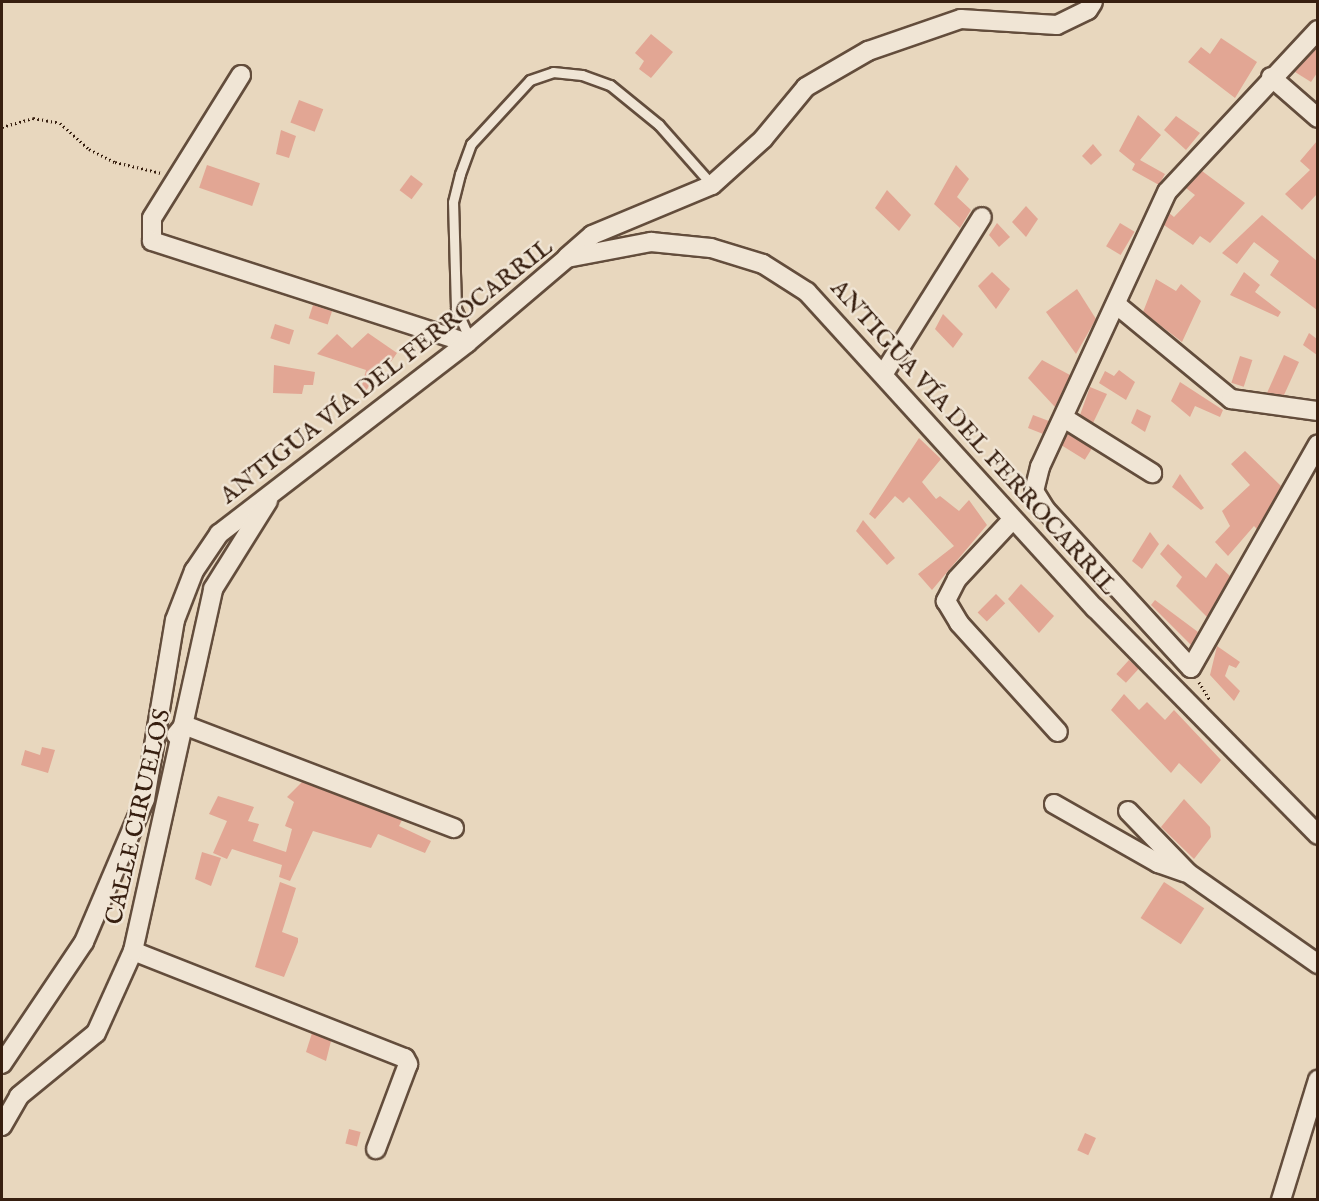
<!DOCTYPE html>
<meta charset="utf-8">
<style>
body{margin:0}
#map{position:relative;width:1319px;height:1201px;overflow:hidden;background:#e8d7be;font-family:"IM FELL English",serif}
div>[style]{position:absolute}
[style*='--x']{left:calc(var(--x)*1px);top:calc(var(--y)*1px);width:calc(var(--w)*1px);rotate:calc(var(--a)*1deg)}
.building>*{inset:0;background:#e2a694;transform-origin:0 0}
.path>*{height:3px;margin-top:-1.5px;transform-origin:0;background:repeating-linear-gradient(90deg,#371f10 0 1.5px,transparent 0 4.5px)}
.roads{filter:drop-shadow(2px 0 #634d3c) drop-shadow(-2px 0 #634d3c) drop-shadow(0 2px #634d3c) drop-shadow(0 -2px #634d3c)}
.service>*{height:9px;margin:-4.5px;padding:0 4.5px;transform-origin:4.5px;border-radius:4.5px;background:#f0e5d5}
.minor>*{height:18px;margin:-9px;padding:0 9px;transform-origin:9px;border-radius:9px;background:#f0e5d5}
span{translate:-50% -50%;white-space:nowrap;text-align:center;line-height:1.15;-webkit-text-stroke:5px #f0e5d5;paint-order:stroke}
.street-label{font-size:24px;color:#371f10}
.frame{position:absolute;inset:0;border:3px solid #371f10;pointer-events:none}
</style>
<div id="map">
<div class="building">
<div style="clip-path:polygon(651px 34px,673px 52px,651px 78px,639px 69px,644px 61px,635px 53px)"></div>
<div style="clip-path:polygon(1221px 38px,1257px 62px,1235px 98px,1188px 62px,1201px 47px,1210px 54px)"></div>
<div style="clip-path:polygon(1317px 47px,1317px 73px,1311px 82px,1295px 72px)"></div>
<div style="left:299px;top:100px;width:26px;height:24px;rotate:21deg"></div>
<div style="clip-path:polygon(1138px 115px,1161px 135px,1140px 160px,1165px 174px,1159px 185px,1132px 170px,1135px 164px,1119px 151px)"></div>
<div style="clip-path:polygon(1176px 116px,1200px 133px,1186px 150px,1164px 130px)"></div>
<div style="clip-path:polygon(281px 130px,296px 136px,289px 158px,276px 154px)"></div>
<div style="clip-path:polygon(1317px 141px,1317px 194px,1302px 210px,1285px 194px,1310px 170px,1300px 161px)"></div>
<div style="clip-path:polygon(1093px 144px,1102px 155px,1091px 165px,1082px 156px)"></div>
<div style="left:207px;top:165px;width:56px;height:24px;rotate:19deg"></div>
<div style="clip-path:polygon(956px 165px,969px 179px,957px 197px,971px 210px,960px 228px,934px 204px)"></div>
<div style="clip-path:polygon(1202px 171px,1245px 203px,1210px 243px,1200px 236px,1193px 245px,1164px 225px,1169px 213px,1174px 217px,1195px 195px,1186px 188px)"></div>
<div style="left:411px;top:175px;width:15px;height:19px;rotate:37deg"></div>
<div style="clip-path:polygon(887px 190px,911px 215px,899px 231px,875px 208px)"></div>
<div style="clip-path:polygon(1026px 206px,1038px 219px,1026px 237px,1012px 222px)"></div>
<div style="clip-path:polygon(1262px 215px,1317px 261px,1317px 310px,1270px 275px,1279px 261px,1254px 242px,1237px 264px,1222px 253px)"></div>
<div style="clip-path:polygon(997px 223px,1010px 237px,999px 247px,989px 235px)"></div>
<div style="left:1120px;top:223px;width:17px;height:27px;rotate:31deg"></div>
<div style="clip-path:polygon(992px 272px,1010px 289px,996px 309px,978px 286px)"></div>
<div style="clip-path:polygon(1244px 272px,1260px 285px,1255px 292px,1281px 312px,1278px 317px,1230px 295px)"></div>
<div style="clip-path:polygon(1156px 279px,1176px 291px,1181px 284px,1201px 301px,1182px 342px,1143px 312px)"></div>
<div style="clip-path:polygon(1077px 289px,1096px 319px,1076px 354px,1046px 312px)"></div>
<div style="left:313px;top:305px;width:20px;height:14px;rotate:18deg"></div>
<div style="clip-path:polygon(943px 314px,963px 334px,953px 348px,935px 329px)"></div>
<div style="left:275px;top:324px;width:20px;height:15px;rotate:18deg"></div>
<div style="clip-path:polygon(368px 333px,397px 353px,388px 366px,382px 361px,364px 395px,360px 393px,366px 370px,317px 354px,337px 334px,352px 348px)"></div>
<div style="clip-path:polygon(1309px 333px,1317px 339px,1317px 355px,1303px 345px)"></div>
<div style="clip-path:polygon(1284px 355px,1299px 362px,1284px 395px,1267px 393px)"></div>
<div style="left:1240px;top:356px;width:13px;height:28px;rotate:18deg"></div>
<div style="clip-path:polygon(1042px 360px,1070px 375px,1055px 407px,1028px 378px)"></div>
<div style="clip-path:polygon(274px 365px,315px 372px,313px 385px,304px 385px,302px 394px,273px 393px)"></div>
<div style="clip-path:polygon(1119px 370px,1135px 382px,1126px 400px,1099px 383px,1105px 371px,1114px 376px)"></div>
<div style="clip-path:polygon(1180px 382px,1223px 410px,1220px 417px,1195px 406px,1190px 417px,1171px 401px)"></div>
<div style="clip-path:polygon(1090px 387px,1107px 394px,1093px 423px,1080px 415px)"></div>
<div style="clip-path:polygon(1137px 409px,1151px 416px,1145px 432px,1131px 423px)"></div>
<div style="left:1033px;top:415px;width:17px;height:14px;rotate:21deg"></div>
<div style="left:1068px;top:434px;width:28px;height:13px;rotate:32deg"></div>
<div style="clip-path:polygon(919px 438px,941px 459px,922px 482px,936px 499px,940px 496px,959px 511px,969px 500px,987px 525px,932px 590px,918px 574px,954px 546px,909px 497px,903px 503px,895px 496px,875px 519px,869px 514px)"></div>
<div style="clip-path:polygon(1245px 451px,1281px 486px,1257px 529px,1254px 526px,1228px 556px,1215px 542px,1230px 526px,1222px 511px,1250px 485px,1231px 464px)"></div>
<div style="clip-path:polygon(1180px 474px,1204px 508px,1201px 510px,1172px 487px)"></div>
<div style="clip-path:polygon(863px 520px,895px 558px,887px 565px,856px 531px)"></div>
<div style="clip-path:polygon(1150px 532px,1159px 544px,1142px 569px,1132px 561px)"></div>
<div style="clip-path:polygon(1168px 544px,1206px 578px,1216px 563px,1230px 576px,1207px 617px,1176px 586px,1182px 577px,1160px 554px)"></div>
<div style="clip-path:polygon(1021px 584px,1054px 616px,1039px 633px,1008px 599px)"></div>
<div style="left:996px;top:594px;width:13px;height:26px;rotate:45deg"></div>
<div style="clip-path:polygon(1155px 600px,1198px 632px,1191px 645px,1151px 605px)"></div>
<div style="clip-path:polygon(1217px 646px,1240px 662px,1236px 668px,1229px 665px,1225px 676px,1240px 691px,1234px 701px,1210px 675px)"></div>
<div style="left:1129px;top:660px;width:13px;height:19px;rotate:42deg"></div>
<div style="clip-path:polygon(1124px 694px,1139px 710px,1147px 702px,1165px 720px,1174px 710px,1221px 760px,1201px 784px,1179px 763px,1171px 773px,1111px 710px)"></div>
<div style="clip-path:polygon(42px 747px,55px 750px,48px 773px,21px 765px,25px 750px,40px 755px)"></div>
<div style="clip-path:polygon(302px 782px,402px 820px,399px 826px,431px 841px,425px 853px,378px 834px,371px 848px,313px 831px,290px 881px,279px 877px,282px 865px,232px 849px,227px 859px,213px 853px,227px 821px,209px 814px,218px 796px,254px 807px,248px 821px,259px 824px,253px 841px,286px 852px,292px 829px,285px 826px,294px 802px,287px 797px)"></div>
<div style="clip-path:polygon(1184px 799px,1210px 827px,1211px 837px,1194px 859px,1161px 827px)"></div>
<div style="clip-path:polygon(202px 852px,221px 858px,211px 886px,195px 879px)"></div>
<div style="clip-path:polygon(280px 882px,296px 888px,282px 932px,298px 938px,298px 942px,284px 977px,255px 967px)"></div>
<div style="left:1164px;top:882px;width:48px;height:43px;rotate:33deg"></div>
<div style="clip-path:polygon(312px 1033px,331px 1041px,326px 1061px,306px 1052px)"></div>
<div style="left:349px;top:1129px;width:12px;height:15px;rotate:14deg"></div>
<div style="left:1085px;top:1133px;width:12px;height:19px;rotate:24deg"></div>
</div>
<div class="path">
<div style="--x:2;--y:127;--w:32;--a:-16"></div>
<div style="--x:33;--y:118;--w:27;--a:10"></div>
<div style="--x:60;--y:123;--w:39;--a:42"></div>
<div style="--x:89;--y:149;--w:29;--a:27"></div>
<div style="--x:115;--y:162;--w:47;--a:13.4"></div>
<div style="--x:1199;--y:682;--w:21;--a:59"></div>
</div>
<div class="roads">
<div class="service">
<div style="--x:470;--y:340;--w:35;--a:-114"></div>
<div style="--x:456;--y:308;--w:106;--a:-91.6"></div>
<div style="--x:453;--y:202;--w:29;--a:-76"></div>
<div style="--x:460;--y:174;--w:32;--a:-70"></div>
<div style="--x:471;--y:144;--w:87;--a:-47.3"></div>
<div style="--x:530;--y:80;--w:24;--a:-19"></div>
<div style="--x:553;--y:72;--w:29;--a:6"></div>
<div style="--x:582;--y:75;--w:30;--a:20"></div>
<div style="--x:610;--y:85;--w:63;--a:39.2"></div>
<div style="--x:659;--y:125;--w:80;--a:48.5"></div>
</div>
<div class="minor">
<div style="--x:1318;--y:30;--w:221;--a:133"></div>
<div style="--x:1167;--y:192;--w:303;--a:114.8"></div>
<div style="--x:1040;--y:467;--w:25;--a:104"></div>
<div style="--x:1034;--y:491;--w:22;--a:58"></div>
<div style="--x:1046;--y:510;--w:214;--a:47.5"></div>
<div style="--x:1191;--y:668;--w:257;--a:-60.4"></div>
<div style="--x:241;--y:75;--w:168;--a:121.9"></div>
<div style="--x:152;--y:218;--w:23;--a:90"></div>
<div style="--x:152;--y:241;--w:331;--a:17.9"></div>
<div style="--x:1271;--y:77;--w:62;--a:41.1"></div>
<div style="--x:567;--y:257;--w:33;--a:-41"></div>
<div style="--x:592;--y:235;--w:130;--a:-22.6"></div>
<div style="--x:712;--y:185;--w:69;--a:-42"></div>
<div style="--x:763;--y:139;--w:67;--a:-50.4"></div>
<div style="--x:806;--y:87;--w:72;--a:-30.1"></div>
<div style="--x:868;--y:51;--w:98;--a:-19"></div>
<div style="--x:961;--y:19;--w:96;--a:3.6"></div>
<div style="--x:1057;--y:25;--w:34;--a:-26"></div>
<div style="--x:1088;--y:10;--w:9;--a:-58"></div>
<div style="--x:1117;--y:305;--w:148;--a:39.5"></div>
<div style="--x:1231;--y:399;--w:88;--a:7.9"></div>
<div style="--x:884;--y:373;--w:184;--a:-57.9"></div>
<div style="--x:1064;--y:418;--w:104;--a:32"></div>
<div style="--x:1012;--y:520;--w:81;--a:133"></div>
<div style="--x:957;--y:579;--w:25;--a:117"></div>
<div style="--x:946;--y:601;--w:26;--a:59"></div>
<div style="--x:959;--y:623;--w:147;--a:47.8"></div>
<div style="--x:176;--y:735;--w:13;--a:-51"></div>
<div style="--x:184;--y:725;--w:289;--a:20.9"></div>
<div style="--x:1054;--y:804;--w:120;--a:29.6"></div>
<div style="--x:1158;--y:863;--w:28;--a:19"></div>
<div style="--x:1128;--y:811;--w:86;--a:45.9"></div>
<div style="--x:1188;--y:873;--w:159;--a:35"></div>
<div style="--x:133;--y:951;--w:292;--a:21.5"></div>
<div style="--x:405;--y:1058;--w:7;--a:63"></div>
<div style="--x:408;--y:1064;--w:91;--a:110.6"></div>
<div style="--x:2;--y:1064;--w:147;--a:-56.1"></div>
<div style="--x:84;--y:942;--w:155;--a:-66.9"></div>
<div style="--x:145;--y:799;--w:181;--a:-80.5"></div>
<div style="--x:175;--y:620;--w:53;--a:-68.8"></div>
<div style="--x:194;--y:571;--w:45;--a:-56"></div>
<div style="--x:219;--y:534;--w:313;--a:-37.6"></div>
<div style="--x:467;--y:343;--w:131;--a:-40.4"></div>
<div style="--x:567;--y:258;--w:86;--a:-10.8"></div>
<div style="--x:651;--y:242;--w:60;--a:5.7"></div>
<div style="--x:711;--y:248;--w:54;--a:17.1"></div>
<div style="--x:763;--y:264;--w:52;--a:32.5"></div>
<div style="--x:807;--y:292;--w:428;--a:47.7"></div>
<div style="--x:1095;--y:608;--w:318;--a:45.5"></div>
<div style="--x:2;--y:1126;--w:34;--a:-60"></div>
<div style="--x:19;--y:1096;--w:99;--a:-39.3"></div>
<div style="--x:96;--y:1033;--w:90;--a:-65.7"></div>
<div style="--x:133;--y:951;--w:371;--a:-77.5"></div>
<div style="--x:213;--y:589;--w:104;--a:-58"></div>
<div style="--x:1281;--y:1200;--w:126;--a:-72.9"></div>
</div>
</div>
<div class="street-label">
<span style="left:387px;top:372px;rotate:-38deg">ANTIGUA VÍA DEL FERROCARRIL</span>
<span style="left:973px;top:438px;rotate:48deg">ANTIGUA VÍA DEL FERROCARRIL</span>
<span style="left:139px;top:817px;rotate:-77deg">CALLE CIRUELOS</span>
</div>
<div class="frame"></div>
</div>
